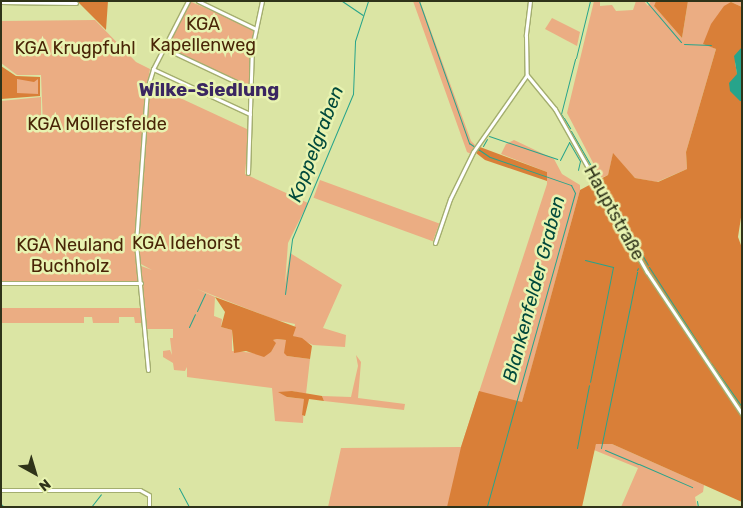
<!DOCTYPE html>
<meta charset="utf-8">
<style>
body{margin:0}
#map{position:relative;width:743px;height:508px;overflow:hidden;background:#dbe5a4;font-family:Rubik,sans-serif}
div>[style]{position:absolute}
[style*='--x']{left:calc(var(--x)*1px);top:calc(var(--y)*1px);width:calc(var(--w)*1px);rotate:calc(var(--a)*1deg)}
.green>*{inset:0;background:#ebad83;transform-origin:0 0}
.forest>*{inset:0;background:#d97f38}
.water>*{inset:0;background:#27a48b}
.stream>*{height:1px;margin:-0.5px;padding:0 0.5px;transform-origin:0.5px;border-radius:0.5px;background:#27a48b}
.roads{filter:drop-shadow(1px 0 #a4ae6f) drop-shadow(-1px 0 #a4ae6f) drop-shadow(0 1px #a4ae6f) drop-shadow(0 -1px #a4ae6f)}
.minor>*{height:3px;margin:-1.5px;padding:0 1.5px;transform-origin:1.5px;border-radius:1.5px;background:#fff}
span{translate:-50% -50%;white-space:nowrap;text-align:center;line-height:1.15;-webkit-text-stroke:5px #e8f3b1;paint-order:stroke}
.park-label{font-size:18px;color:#492507}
.street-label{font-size:18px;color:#2f3319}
.neighbourhood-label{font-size:19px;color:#3a2661;font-weight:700}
.water-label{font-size:19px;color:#00493b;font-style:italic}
.frame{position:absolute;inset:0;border:2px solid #2f3319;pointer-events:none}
.north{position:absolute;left:10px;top:448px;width:50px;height:50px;-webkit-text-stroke:4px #e8f3b1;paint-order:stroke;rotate:141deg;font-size:14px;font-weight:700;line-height:20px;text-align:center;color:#2f3319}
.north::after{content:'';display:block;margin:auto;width:18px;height:22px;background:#2f3319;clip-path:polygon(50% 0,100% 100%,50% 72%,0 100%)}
</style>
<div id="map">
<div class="green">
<div style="clip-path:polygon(189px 1px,255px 29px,250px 87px,166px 48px)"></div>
<div style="clip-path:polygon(413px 1px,420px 1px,471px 141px,475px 145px,471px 154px,467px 152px)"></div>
<div style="clip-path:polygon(594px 1px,600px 1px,600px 6px,612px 5px,616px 11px,633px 10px,636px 1px,644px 1px,648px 6px,651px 1px,656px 1px,654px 6px,682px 38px,688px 1px,742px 1px,742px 7px,731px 2px,704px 44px,716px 49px,686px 152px,687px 169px,657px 182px,635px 178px,613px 154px,608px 175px,601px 178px,567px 113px)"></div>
<div style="clip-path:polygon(552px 18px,580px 32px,577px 46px,545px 29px)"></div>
<div style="clip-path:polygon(95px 20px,136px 62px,150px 69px,147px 87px,150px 84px,249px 130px,245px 174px,308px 203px,288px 243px,285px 284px,290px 253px,342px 285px,323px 328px,346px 335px,345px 347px,313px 345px,293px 336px,295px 324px,276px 320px,197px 289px,215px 297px,214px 316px,222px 319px,221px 327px,232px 330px,232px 351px,266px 354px,271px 352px,273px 340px,277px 339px,286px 340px,287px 356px,310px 359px,306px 394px,292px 391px,286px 397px,304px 399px,303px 423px,275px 421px,272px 388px,187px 377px,187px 367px,185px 371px,174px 370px,173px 363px,163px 357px,163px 351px,170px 350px,172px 355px,170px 338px,173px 338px,173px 329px,146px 329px,141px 266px,152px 270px,139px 263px,139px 281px,1px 282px,1px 101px,41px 97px,41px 126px,47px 133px,43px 126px,41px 75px,17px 75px,1px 63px,1px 21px)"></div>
<div style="left:38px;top:78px;width:16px;height:21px;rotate:90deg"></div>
<div style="clip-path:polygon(514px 140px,554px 159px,562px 174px,580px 185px,580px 190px,522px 403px,513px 401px,485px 507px,328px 507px,341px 448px,461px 447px,547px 184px,547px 172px,501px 154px,506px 144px)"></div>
<div style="left:320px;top:180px;width:127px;height:19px;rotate:20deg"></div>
<div style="clip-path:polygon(1px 308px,142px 308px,143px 323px,135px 323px,134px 317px,119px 317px,119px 323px,93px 323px,92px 317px,84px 317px,84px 323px,1px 323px)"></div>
<div style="clip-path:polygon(356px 355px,361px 362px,358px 398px,405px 404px,404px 410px,324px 401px,322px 396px,351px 397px,358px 366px)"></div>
<div style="clip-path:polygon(596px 444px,612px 444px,704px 485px,703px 492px,695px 497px,697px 507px,621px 507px,638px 468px,594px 450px)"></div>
</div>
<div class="forest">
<div style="clip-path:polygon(41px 1px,108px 1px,106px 30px,78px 2px)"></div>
<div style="clip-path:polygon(656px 1px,688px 1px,682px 38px,654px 6px)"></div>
<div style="clip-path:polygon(731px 2px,742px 7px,742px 47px,735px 62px,742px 101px,742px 211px,738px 237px,742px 248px,742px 502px,612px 444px,596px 444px,582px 507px,447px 507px,461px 447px,479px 391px,522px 402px,580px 190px,608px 175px,613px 153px,635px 178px,658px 182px,687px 169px,686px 152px,716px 49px,703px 44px,711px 24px,724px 6px)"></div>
<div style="clip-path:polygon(evenodd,1px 66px,16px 76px,40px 77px,40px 96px,1px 99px,1px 66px,17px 79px,34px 82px,38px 79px,38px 94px,17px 93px,17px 79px)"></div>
<div style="clip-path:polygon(480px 147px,547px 172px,547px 181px,485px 160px,476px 153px)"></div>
<div style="clip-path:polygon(215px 297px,296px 327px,293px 336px,302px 338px,312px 346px,310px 359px,287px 356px,284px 353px,286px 340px,277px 339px,273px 340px,276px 343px,271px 352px,264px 357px,246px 351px,234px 353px,232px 330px,221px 327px,225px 312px)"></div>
<div style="clip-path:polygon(292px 391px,322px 396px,324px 401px,309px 399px,305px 416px,302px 415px,304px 399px,287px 397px,278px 392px)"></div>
</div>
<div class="water">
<div style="clip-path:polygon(742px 47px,742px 101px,740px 101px,730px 91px,729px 83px,737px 74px,734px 56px)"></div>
</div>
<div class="stream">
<div style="--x:342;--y:1;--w:25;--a:34"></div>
<div style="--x:419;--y:1;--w:151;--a:70.6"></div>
<div style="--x:469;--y:143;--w:25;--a:34"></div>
<div style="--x:490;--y:157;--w:86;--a:19.1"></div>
<div style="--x:571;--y:185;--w:9;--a:63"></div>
<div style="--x:575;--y:193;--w:326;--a:105.7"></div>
<div style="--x:646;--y:1;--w:54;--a:49.5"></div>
<div style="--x:684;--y:44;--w:27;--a:2"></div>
<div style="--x:576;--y:58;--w:59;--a:-76.2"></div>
<div style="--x:563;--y:117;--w:4;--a:-124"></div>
<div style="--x:561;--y:114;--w:57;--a:-75.7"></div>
<div style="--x:564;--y:118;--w:12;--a:59"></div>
<div style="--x:571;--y:131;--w:68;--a:60"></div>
<div style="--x:489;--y:136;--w:72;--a:18.7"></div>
<div style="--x:483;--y:146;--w:8;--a:-60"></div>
<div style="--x:560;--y:160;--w:20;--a:-63"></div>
<div style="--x:569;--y:142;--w:22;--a:60"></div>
<div style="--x:580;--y:161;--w:9;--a:103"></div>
<div style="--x:606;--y:192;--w:84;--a:60.1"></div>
<div style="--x:585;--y:260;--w:29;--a:14"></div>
<div style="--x:613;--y:267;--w:117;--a:101.3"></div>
<div style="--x:649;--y:267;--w:111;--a:57.2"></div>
<div style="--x:637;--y:270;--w:2;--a:-63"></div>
<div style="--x:285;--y:294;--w:55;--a:-82.7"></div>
<div style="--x:292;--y:239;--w:157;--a:-67.2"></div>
<div style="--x:353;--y:94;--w:53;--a:-87.8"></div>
<div style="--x:355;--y:41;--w:42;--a:-72"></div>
<div style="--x:197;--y:311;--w:19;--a:-65"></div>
<div style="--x:189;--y:327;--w:14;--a:-65"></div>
<div style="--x:711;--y:363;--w:54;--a:54.8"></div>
<div style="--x:577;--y:448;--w:64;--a:-79.2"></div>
<div style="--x:601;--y:448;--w:180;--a:-78.4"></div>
<div style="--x:605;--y:450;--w:36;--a:23"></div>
<div style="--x:639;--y:464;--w:58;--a:23.5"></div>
<div style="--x:179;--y:488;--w:21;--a:62"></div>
<div style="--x:697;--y:501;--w:6;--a:81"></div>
<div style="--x:1;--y:504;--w:4;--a:45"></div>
<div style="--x:91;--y:507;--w:16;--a:-52"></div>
</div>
<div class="roads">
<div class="minor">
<div style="--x:198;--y:1;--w:64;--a:25.8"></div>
<div style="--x:530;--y:1;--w:35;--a:97"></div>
<div style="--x:526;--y:36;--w:39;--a:89"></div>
<div style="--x:527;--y:75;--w:44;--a:50.5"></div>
<div style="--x:555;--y:109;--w:187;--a:60.6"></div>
<div style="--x:647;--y:272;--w:171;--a:56.2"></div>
<div style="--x:1;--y:2;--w:75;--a:0.8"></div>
<div style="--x:164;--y:48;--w:96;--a:25.2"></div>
<div style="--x:153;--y:69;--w:107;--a:24.9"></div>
<div style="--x:248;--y:173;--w:125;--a:-88.2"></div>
<div style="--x:252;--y:48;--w:48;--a:-78"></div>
<div style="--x:435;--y:243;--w:46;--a:-71.2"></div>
<div style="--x:450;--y:199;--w:52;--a:-63.9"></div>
<div style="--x:473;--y:152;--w:94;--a:-55"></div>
<div style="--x:1;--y:283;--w:140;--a:0"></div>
<div style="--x:148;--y:370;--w:128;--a:-95.4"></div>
<div style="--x:136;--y:243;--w:154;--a:-85.9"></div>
<div style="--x:147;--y:89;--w:21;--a:-73"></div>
<div style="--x:153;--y:69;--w:76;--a:-62.8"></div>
<div style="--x:1;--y:490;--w:139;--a:0"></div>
<div style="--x:140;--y:490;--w:10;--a:29"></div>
<div style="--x:149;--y:495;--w:12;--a:90"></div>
</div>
</div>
<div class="park-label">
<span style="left:203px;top:35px">KGA<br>Kapellenweg</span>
<span style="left:75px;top:48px">KGA Krugpfuhl</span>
<span style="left:97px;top:124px">KGA Möllersfelde</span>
<span style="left:186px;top:243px">KGA Idehorst</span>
<span style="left:70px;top:256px">KGA Neuland<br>Buchholz</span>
</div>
<div class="street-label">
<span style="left:614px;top:213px;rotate:61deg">Hauptstraße</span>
</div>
<div class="neighbourhood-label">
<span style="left:209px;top:90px">Wilke-Siedlung</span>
</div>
<div class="water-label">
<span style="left:316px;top:144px;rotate:-69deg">Koppelgraben</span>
<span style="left:534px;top:289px;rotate:-75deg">Blankenfelder Graben</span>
</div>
<div class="frame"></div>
<div class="north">N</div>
</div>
